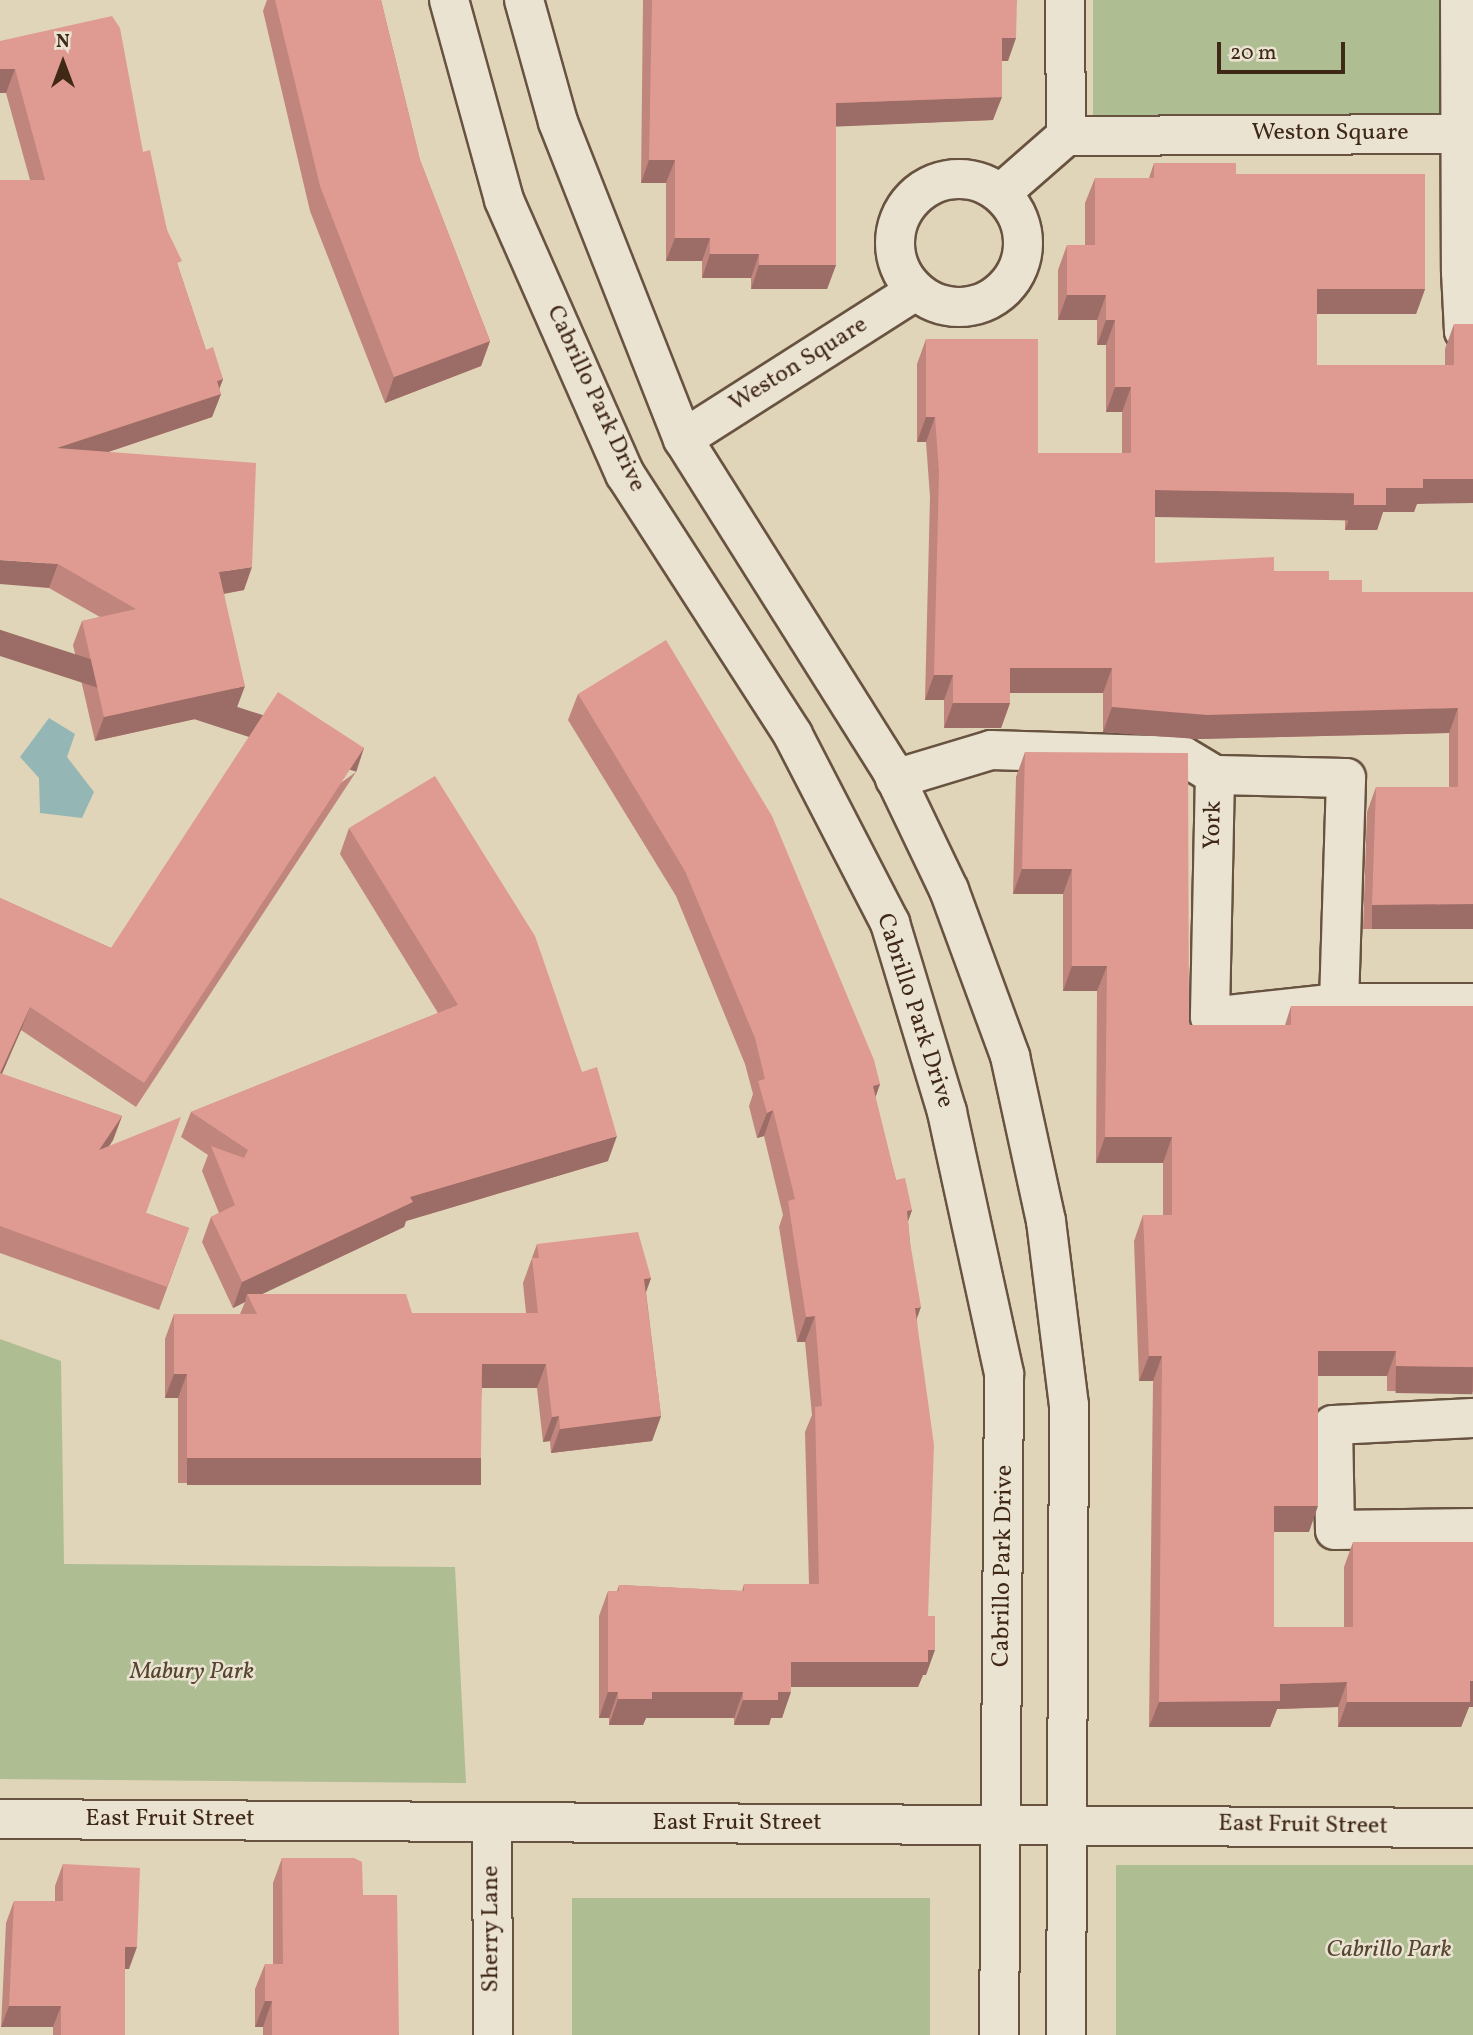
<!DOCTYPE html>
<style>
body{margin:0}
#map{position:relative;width:1473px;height:2035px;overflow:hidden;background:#e0d4b9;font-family:Vollkorn,serif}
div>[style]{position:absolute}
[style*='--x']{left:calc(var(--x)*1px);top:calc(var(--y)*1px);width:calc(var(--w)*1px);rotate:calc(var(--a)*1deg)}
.green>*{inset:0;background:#aebd92;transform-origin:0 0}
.water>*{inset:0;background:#94b7b5}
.roads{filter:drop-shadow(2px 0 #685340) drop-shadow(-2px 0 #685340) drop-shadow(0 2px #685340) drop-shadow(0 -2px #685340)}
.street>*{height:38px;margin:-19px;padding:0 19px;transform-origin:19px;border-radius:19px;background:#ebe3d2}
.street>.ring{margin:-19px;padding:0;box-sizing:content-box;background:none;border:38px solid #ebe3d2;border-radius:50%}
.secondary>*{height:38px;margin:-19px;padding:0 19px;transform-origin:19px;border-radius:19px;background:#ebe3d2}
.wall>*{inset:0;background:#c0857d}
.shaded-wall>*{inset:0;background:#9c6c66;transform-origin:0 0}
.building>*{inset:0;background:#df9b91}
span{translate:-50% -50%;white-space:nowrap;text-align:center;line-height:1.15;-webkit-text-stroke:5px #ebe3d2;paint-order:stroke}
.street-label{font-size:24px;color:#402817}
.park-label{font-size:24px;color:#564630;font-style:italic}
.north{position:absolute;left:28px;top:28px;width:70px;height:70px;-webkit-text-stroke:5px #ebe3d2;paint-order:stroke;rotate:0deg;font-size:19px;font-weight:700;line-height:28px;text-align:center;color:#402817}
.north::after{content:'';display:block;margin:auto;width:24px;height:32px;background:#402817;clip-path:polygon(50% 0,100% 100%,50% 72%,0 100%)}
.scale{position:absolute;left:1217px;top:42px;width:128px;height:32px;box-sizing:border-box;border:4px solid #402817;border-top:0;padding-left:9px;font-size:21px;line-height:24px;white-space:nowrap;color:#402817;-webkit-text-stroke:5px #ebe3d2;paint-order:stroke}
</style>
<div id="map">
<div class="green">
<div style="left:1093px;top:0;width:356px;height:124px"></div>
<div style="clip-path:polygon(0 1339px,61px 1361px,64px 1564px,455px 1567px,466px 1783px,0 1779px)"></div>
<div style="left:1473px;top:1865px;width:170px;height:357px;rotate:90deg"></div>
<div style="left:930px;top:1898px;width:137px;height:358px;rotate:90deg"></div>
</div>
<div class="water">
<div style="clip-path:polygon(49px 718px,75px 734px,67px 757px,94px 792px,82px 818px,40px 813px,39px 778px,20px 757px)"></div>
</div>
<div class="roads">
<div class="street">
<div style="--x:1065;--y:0;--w:136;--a:89.6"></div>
<div style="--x:1460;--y:0;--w:272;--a:89.8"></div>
<div style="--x:1461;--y:272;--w:59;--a:87.1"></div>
<div style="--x:1464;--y:331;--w:9;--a:0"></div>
<div class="ring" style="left:895px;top:179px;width:90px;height:90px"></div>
<div style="--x:1001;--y:193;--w:86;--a:-41.2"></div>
<div style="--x:1066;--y:136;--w:395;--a:-0.3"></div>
<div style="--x:683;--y:439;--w:275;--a:-32.5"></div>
<div style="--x:895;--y:779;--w:100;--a:-16.8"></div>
<div style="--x:991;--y:750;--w:192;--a:1.8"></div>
<div style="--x:1183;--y:756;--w:37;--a:31"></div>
<div style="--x:1339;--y:1003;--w:225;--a:-88.2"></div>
<div style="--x:1346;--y:778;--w:131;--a:-178.7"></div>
<div style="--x:1215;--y:775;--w:242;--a:91.2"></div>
<div style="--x:1210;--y:1017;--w:130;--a:-6.2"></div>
<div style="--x:1339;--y:1003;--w:134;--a:0"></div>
<div style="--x:1473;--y:1418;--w:140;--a:177.1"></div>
<div style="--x:1333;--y:1425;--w:105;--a:88.9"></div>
<div style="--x:1335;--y:1530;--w:138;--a:-0.8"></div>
<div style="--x:492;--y:1822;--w:213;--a:89.7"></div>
</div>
<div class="secondary">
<div style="--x:449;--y:0;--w:207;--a:74.6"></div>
<div style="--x:504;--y:200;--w:300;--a:66.2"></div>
<div style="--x:625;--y:474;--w:310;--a:57.2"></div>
<div style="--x:793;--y:735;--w:212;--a:62.7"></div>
<div style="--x:890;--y:923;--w:197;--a:73.2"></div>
<div style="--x:947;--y:1112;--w:268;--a:77.7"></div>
<div style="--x:1004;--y:1374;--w:661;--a:90.43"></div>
<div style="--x:524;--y:0;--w:127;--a:74.4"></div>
<div style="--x:558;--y:122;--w:341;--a:68.5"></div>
<div style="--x:683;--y:439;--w:390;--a:57.8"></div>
<div style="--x:891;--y:769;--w:134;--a:64.4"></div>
<div style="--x:949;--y:890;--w:177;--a:69.8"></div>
<div style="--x:1010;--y:1056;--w:169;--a:77.7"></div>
<div style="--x:1046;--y:1221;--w:185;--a:82.9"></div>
<div style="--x:1069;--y:1405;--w:630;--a:90.27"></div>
<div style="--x:0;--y:1819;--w:1473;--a:0.35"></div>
</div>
</div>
<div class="wall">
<div style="clip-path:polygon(267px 0,381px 0,420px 160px,490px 341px,481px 366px,385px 403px,310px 211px,263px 11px)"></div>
<div style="clip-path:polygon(643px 0,1017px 0,1008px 61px,1002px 61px,993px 120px,836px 126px,836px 265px,827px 289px,751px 289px,751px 278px,702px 278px,702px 261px,666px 261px,666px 183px,641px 183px)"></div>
<div style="clip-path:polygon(0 41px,143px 152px,179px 269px,206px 350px,223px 379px,219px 389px,221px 394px,212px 417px,108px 452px,244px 590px,224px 594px,236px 710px,95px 741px,73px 645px,82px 621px,100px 617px,49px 588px,30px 180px,6px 93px,0 93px)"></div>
<div style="clip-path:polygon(1154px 163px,1236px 174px,1425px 289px,1416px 314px,1317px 314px,1317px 365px,1445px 365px,1445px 349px,1454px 324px,1473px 324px,1414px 512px,1383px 512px,1377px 530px,1345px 530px,1345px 517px,1155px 515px,1155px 563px,1274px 571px,1329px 580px,1362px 592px,1473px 592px,1473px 929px,1363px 929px,1367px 812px,1376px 787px,1449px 787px,1449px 733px,1198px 739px,1103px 732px,1103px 693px,1010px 693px,1010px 703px,1001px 728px,944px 728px,944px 700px,925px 700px,930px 497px,926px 442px,917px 442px,917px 364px,926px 339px,1038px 453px,1122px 453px,1122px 412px,1106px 412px,1106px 345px,1097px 345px,1097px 320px,1058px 320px,1058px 270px,1067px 245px,1085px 245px,1085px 203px,1095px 178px,1149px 178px)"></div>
<div style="clip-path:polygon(578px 694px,880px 1084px,875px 1098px,896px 1180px,912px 1210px,908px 1221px,917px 1319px,926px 1675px,923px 1675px,918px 1687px,791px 1687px,782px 1718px,771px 1718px,769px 1725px,734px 1725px,734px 1718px,646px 1718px,643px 1725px,609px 1725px,609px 1718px,599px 1718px,599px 1616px,608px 1591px,617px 1591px,619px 1585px,742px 1591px,744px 1584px,809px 1584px,805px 1432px,812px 1415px,805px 1342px,797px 1342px,779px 1227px,783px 1215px,764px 1136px,757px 1138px,749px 1106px,753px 1094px,745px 1064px,676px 896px,568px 720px)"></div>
<div style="clip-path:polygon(1025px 752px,1189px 1025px,1285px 1025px,1291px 1006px,1473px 1006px,1473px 1392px,1387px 1391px,1387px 1376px,1318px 1376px,1309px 1532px,1274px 1532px,1274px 1627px,1344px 1627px,1344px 1567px,1353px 1542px,1473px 1542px,1473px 1707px,1469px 1707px,1461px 1727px,1338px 1727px,1338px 1707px,1277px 1709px,1270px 1727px,1149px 1727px,1153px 1381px,1139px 1381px,1134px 1241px,1143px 1215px,1163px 1215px,1163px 1163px,1096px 1163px,1097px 991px,1063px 991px,1063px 894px,1013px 894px,1016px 777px)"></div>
<div style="clip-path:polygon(356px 772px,136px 1107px,21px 1030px,2px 1074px,122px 1116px,113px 1140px,109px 1146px,146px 1213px,189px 1228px,159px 1310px,0 1253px,0 898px,111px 948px)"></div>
<div style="clip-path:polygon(349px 828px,608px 1161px,406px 1221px,404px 1227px,261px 1294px,412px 1313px,526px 1313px,523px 1283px,537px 1244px,651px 1278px,646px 1292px,661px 1416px,652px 1441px,551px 1453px,550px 1441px,543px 1442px,537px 1388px,482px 1388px,472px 1483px,178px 1483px,178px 1398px,165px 1398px,165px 1339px,174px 1314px,240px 1314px,245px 1302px,233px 1308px,202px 1242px,211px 1217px,219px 1213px,202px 1171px,208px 1155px,181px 1137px,191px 1112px,438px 1013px,340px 854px)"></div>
<div style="clip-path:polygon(282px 1858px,363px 1895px,399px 2035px,263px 2035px,263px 2027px,255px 2027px,255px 1989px,265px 1964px,273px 1964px,273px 1883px)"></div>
<div style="clip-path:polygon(63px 1864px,129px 1969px,125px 1969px,125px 2035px,53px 2035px,53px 2027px,1px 2027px,6px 1923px,14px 1901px,55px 1901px,55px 1886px)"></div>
</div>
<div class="shaded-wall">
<div style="clip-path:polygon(1002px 38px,1016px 38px,1008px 61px,993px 61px)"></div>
<div style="clip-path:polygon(0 69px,15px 69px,6px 93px,0 93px)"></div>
<div style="clip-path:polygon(1002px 97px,993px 120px,827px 127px,836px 103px)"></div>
<div style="clip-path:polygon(649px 160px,675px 160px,666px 183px,641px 183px)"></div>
<div style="clip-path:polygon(675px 238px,710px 238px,702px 261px,666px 261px)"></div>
<div style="clip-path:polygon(710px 254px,759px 254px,751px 278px,702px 278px)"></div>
<div style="clip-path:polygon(759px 265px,836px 265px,827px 289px,751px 289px)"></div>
<div style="clip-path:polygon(1317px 289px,1425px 289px,1416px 314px,1308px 314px)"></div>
<div style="clip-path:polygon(1067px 295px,1106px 295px,1097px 320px,1058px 320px)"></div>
<div style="clip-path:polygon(1106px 320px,1115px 320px,1106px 345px,1097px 345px)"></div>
<div style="clip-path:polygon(490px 341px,481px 366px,385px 403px,394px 377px)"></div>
<div style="clip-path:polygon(223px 379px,217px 395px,221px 394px,212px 417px,49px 472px,57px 448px)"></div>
<div style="clip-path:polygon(1115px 387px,1131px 387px,1122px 412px,1106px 412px)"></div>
<div style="clip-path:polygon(926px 417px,935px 417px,926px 442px,917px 442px)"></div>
<div style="clip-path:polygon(1423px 479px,1473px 479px,1473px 503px,1417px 504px,1414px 512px,1383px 512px,1377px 530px,1345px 530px,1354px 505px,1386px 488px)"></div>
<div style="left:1155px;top:490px;width:199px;height:27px;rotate:1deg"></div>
<div style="clip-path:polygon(0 560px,58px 564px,49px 588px,0 584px)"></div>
<div style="clip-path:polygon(252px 567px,244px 590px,210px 596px,219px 572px)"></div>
<div style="clip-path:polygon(1010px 668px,1112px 668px,1103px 693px,1001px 693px)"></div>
<div style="clip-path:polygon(934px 675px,953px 675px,944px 700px,925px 700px)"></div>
<div style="clip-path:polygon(245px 686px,236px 710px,95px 741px,104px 717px)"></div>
<div style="clip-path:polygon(953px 703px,1010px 703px,1001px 728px,944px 728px)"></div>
<div style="clip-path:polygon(1112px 707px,1458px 708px,1449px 733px,1198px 739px,1103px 732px)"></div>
<div style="left:364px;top:748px;width:25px;height:401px;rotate:108deg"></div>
<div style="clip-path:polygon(1022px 869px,1072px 869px,1063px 894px,1013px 894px)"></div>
<div style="left:1473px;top:904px;width:25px;height:101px;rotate:90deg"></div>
<div style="clip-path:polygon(1072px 966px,1107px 966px,1097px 991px,1063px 991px)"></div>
<div style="clip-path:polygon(30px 1007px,21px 1030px,0 1078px,0 1073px)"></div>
<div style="clip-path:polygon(880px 1084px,871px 1110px,873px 1086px)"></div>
<div style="clip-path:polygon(773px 1110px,764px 1136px,757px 1138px,767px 1113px)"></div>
<div style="clip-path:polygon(122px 1116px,113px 1140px,91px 1174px,99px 1150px)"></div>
<div style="clip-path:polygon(617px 1136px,608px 1161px,406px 1221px,404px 1227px,250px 1300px,247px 1294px,245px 1302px,233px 1308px,242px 1282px,410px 1197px)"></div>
<div style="clip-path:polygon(1105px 1137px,1172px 1137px,1163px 1163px,1096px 1163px)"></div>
<div style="clip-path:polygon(912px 1210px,903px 1235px,907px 1211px)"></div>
<div style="clip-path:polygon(651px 1278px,642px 1303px,644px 1279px)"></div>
<div style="clip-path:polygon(921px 1307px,912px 1332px,915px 1308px)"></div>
<div style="clip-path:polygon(815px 1316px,805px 1342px,797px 1342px,806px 1317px)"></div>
<div style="clip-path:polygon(1318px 1351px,1396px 1351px,1387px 1376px,1309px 1376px)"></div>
<div style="clip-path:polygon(1149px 1356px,1162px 1356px,1153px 1381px,1139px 1381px)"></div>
<div style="clip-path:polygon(482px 1364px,546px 1364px,537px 1388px,473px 1388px)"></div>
<div style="left:1396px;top:1366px;width:77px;height:27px;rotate:1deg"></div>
<div style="clip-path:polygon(174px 1374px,187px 1374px,178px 1398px,165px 1398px)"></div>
<div style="clip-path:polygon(559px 1416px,550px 1441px,543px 1442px,552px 1417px)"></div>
<div style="clip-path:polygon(661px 1416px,652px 1441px,551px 1453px,560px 1429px)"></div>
<div style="left:187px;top:1458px;width:294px;height:27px"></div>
<div style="clip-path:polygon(1274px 1506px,1318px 1506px,1309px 1532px,1264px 1532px)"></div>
<div style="clip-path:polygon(928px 1650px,935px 1650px,926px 1675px,923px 1675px,918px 1687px,782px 1687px,791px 1662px)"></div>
<div style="clip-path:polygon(1470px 1681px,1473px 1681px,1473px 1707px,1469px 1707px,1461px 1727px,1338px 1727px,1347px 1702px)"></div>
<div style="clip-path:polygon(1347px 1682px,1338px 1707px,1277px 1709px,1270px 1727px,1149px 1727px,1159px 1702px,1280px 1684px)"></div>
<div style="clip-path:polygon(608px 1692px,618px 1692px,609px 1718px,599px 1718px)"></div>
<div style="clip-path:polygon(652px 1692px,743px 1692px,734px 1718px,646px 1718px,643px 1725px,609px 1725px,618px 1699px)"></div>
<div style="clip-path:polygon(778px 1692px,791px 1692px,782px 1718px,771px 1718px,769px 1725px,734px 1725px,743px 1700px)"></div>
<div style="clip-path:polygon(125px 1947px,137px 1947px,129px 1969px,117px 1969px)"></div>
<div style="clip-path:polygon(265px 2001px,272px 2001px,263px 2027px,255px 2027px)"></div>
<div style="clip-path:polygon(9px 2006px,61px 2006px,53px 2027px,1px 2027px)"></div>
</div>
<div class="building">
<div style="clip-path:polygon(275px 0,381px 0,420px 160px,490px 341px,394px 377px,320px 186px)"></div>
<div style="clip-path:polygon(652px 0,1017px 0,1016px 38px,1002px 38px,1002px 97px,836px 103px,836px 265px,759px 265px,759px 254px,710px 254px,710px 238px,675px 238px,675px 160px,649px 160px)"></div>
<div style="clip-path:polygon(112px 16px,120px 28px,143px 152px,150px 150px,167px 230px,182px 261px,177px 263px,206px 350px,213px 347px,223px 379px,217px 381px,221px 394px,57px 448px,256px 463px,252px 567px,219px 572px,245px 686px,104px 717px,82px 621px,136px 609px,58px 564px,0 560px,0 180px,45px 180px,15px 69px,0 69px,0 41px)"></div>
<div style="clip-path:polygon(1154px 163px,1236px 163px,1236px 174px,1425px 174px,1425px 289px,1317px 289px,1317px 365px,1454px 365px,1454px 324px,1473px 324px,1473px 479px,1423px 479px,1423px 488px,1386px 488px,1386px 505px,1354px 505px,1354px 493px,1155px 490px,1155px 563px,1274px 557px,1274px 571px,1329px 571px,1329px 580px,1362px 580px,1362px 592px,1473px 592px,1473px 904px,1372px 905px,1376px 787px,1458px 787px,1458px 708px,1207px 715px,1112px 707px,1112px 668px,1010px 668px,1010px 703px,953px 703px,953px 675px,934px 675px,939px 472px,935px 417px,926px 417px,926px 339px,1038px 339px,1038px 453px,1131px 453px,1131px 387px,1115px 387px,1115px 320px,1106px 320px,1106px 295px,1067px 295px,1067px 245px,1095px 245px,1095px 178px,1154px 178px)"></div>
<div style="clip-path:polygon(666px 640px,772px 816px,874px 1060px,880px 1084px,873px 1086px,896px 1180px,905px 1178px,912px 1210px,907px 1211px,910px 1242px,921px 1307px,915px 1308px,934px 1445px,928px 1616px,935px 1616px,935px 1650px,928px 1650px,928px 1662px,791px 1662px,791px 1692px,778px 1692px,778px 1700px,743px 1700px,743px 1692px,652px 1692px,652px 1699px,618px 1699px,618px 1692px,608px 1692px,608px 1591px,619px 1591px,619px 1585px,744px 1591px,744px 1584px,819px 1584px,815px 1407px,822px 1406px,815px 1316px,806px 1317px,788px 1201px,795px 1199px,773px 1110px,767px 1113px,758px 1081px,765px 1079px,755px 1038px,685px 871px,578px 694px)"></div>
<div style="clip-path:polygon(278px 692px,364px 748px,144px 1083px,30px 1007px,0 1073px,122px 1116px,99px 1150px,181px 1117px,146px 1213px,189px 1228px,167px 1287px,0 1226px,0 898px,111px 948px)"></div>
<div style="clip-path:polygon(1025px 752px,1188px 753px,1189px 1025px,1291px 1025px,1291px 1006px,1473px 1006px,1473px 1367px,1396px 1366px,1396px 1351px,1318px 1351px,1318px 1506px,1274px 1506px,1274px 1627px,1353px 1627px,1353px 1542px,1473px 1542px,1473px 1681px,1470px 1681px,1470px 1702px,1347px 1702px,1347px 1682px,1280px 1684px,1280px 1701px,1159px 1702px,1162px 1356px,1149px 1356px,1143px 1215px,1172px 1215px,1172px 1137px,1105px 1137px,1107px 966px,1072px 966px,1072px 869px,1022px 869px)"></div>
<div style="clip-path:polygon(435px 776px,535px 936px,582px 1072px,597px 1067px,617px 1136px,410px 1197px,413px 1202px,242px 1282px,211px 1217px,235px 1205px,211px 1146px,244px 1158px,248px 1150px,191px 1112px,458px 1005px,349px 828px)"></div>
<div style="clip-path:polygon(638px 1232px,651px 1278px,644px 1279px,661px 1416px,560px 1429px,559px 1416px,552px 1417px,546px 1364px,482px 1364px,481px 1458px,187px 1458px,187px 1374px,174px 1374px,174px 1314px,257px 1314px,247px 1294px,406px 1294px,412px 1313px,538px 1313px,532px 1258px,539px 1258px,537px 1244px)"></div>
<div style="clip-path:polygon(282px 1858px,354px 1858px,362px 1862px,363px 1895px,397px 1895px,399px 2035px,272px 2035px,272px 2001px,265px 2001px,265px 1964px,283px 1964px)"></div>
<div style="clip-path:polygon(63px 1864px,140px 1868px,137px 1947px,125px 1947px,125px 2035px,61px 2035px,61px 2006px,9px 2006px,14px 1901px,63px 1901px)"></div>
</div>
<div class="street-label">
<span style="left:1330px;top:134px">Weston Square</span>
<span style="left:799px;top:365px;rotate:-32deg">Weston Square</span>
<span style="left:595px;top:399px;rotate:65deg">Cabrillo Park Drive</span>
<span style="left:1214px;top:825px;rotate:-89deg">York</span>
<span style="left:914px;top:1011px;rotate:72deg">Cabrillo Park Drive</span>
<span style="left:1004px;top:1566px;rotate:-89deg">Cabrillo Park Drive</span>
<span style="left:170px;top:1820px">East Fruit Street</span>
<span style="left:737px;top:1824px">East Fruit Street</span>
<span style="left:1303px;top:1826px;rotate:1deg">East Fruit Street</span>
<span style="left:492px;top:1929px;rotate:-90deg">Sherry Lane</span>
</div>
<div class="park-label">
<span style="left:192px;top:1673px">Mabury Park</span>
<span style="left:1389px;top:1951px">Cabrillo Park</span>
</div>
<div class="north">N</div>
<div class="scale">20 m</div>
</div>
